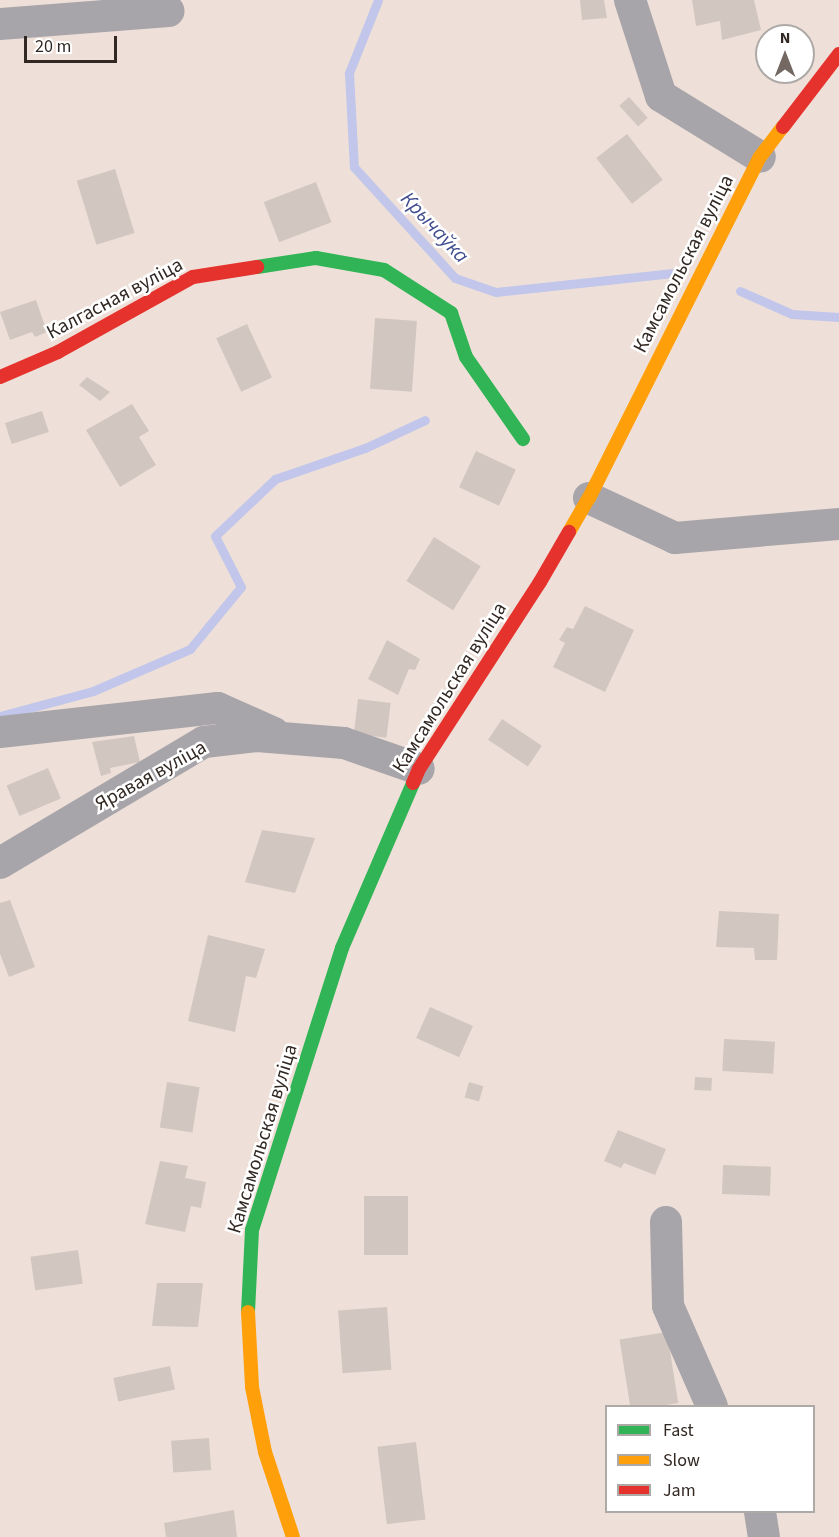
<!DOCTYPE html>
<meta charset="utf-8">
<style>
body{margin:0}
#map{position:relative;width:839px;height:1537px;overflow:hidden;background:#eee0d8;font-family:"Source Sans 3",sans-serif}
div>[style]{position:absolute}
[style*='--x']{left:calc(var(--x)*1px);top:calc(var(--y)*1px);width:calc(var(--w)*1px);rotate:calc(var(--a)*1deg)}
.stream>*{height:9px;margin:-4.5px;padding:0 4.5px;transform-origin:4.5px;border-radius:4.5px;background:#c1c6ea}
.building>*{inset:0;background:#d1c6c0;transform-origin:0 0}
.street>*{height:32px;margin:-16px;padding:0 16px;transform-origin:16px;border-radius:16px;background:#a8a5aa}
.fast>*{height:14px;margin:-7px;padding:0 7px;transform-origin:7px;border-radius:7px;background:#30b455}
.slow>*{height:14px;margin:-7px;padding:0 7px;transform-origin:7px;border-radius:7px;background:#ff9f0a}
.jam>*{height:14px;margin:-7px;padding:0 7px;transform-origin:7px;border-radius:7px;background:#e5322d}
span{translate:-50% -50%;white-space:nowrap;text-align:center;line-height:1.15;-webkit-text-stroke:5px #fff;paint-order:stroke}
.street-label{font-size:20px;color:#322823}
.water-label{font-size:21px;color:#424d8f;font-style:italic}
.legend{position:absolute;left:605px;top:1405px;width:210px;height:108px;box-sizing:border-box;background:#fff;border:2px solid #ada9a7;margin:0;padding:8px 10px;list-style:none;font-size:18px;color:#322823}
.legend li{display:flex;align-items:center;gap:12px;height:30px}
.legend b{width:30px;border:2px solid #ada9a7}
.north{position:absolute;left:755px;top:24px;width:60px;height:60px;box-sizing:border-box;background:#fff;border:2px solid #ada9a7;border-radius:50%;rotate:0deg;font-size:16px;font-weight:700;line-height:24px;text-align:center;color:#322823}
.north::after{content:'';display:block;margin:auto;width:21px;height:27px;background:#746862;clip-path:polygon(50% 0,100% 100%,50% 72%,0 100%)}
.scale{position:absolute;left:24px;top:36px;width:93px;height:27px;box-sizing:border-box;border:3px solid #322823;border-top:0;padding-left:8px;font-size:18px;line-height:21px;white-space:nowrap;color:#322823;-webkit-text-stroke:4px #fff;paint-order:stroke}
</style>
<div id="map">
<div class="stream">
<div style="--x:378;--y:0;--w:79;--a:111.7"></div>
<div style="--x:349;--y:73;--w:94;--a:87"></div>
<div style="--x:354;--y:167;--w:150;--a:47.7"></div>
<div style="--x:455;--y:278;--w:43;--a:18.9"></div>
<div style="--x:496;--y:292;--w:178;--a:-6.1"></div>
<div style="--x:740;--y:291;--w:57;--a:23.9"></div>
<div style="--x:792;--y:314;--w:47;--a:3.7"></div>
<div style="--x:0;--y:716;--w:96;--a:-15"></div>
<div style="--x:93;--y:691;--w:106;--a:-23.4"></div>
<div style="--x:190;--y:649;--w:80;--a:-50.6"></div>
<div style="--x:241;--y:587;--w:57;--a:-117"></div>
<div style="--x:215;--y:536;--w:83;--a:-43.5"></div>
<div style="--x:275;--y:479;--w:95;--a:-19"></div>
<div style="--x:365;--y:448;--w:66;--a:-25"></div>
</div>
<div class="building">
<div style="clip-path:polygon(580px 0,604px 0,607px 18px,582px 20px)"></div>
<div style="clip-path:polygon(692px 0,754px 0,761px 30px,722px 40px,720px 21px,696px 26px)"></div>
<div style="left:629px;top:97px;width:28px;height:13px;rotate:48deg"></div>
<div style="left:627px;top:134px;width:58px;height:39px;rotate:52deg"></div>
<div style="left:115px;top:169px;width:67px;height:40px;rotate:73deg"></div>
<div style="left:316px;top:182px;width:43px;height:56px;rotate:69deg"></div>
<div style="clip-path:polygon(36px 300px,47px 332px,35px 337px,32px 332px,10px 340px,0 312px)"></div>
<div style="left:375px;top:318px;width:42px;height:71px;rotate:4deg"></div>
<div style="left:247px;top:324px;width:59px;height:34px;rotate:65deg"></div>
<div style="clip-path:polygon(87px 377px,110px 392px,100px 401px,79px 385px)"></div>
<div style="clip-path:polygon(132px 404px,149px 431px,139px 437px,156px 465px,120px 487px,86px 430px)"></div>
<div style="left:42px;top:411px;width:22px;height:39px;rotate:72deg"></div>
<div style="left:476px;top:451px;width:44px;height:40px;rotate:25deg"></div>
<div style="left:434px;top:537px;width:55px;height:52px;rotate:32deg"></div>
<div style="clip-path:polygon(585px 606px,634px 630px,605px 692px,553px 667px,565px 643px,559px 640px,567px 627px,573px 629px)"></div>
<div style="clip-path:polygon(387px 640px,420px 659px,415px 670px,409px 669px,398px 695px,368px 679px)"></div>
<div style="left:358px;top:699px;width:33px;height:35px;rotate:7deg"></div>
<div style="left:502px;top:719px;width:48px;height:25px;rotate:34deg"></div>
<div style="clip-path:polygon(134px 736px,140px 762px,110px 768px,111px 773px,101px 776px,92px 742px)"></div>
<div style="left:48px;top:768px;width:33px;height:45px;rotate:67deg"></div>
<div style="clip-path:polygon(262px 830px,315px 838px,295px 893px,245px 882px)"></div>
<div style="clip-path:polygon(10px 900px,35px 967px,9px 977px,0 954px,0 903px)"></div>
<div style="clip-path:polygon(719px 911px,779px 914px,777px 960px,755px 960px,754px 948px,716px 947px)"></div>
<div style="clip-path:polygon(208px 935px,265px 949px,256px 978px,246px 976px,235px 1032px,188px 1021px)"></div>
<div style="left:430px;top:1007px;width:47px;height:34px;rotate:24deg"></div>
<div style="left:724px;top:1039px;width:51px;height:32px;rotate:3deg"></div>
<div style="left:695px;top:1077px;width:17px;height:13px;rotate:3deg"></div>
<div style="left:167px;top:1082px;width:33px;height:46px;rotate:9deg"></div>
<div style="left:469px;top:1082px;width:15px;height:16px;rotate:16deg"></div>
<div style="clip-path:polygon(618px 1130px,666px 1149px,655px 1175px,624px 1163px,621px 1168px,604px 1161px)"></div>
<div style="clip-path:polygon(160px 1161px,188px 1166px,185px 1178px,206px 1182px,201px 1208px,191px 1206px,185px 1232px,145px 1224px)"></div>
<div style="left:723px;top:1165px;width:48px;height:29px;rotate:2deg"></div>
<div style="left:364px;top:1196px;width:44px;height:59px"></div>
<div style="left:78px;top:1250px;width:34px;height:48px;rotate:82deg"></div>
<div style="clip-path:polygon(157px 1283px,203px 1283px,198px 1327px,152px 1326px)"></div>
<div style="left:387px;top:1307px;width:63px;height:49px;rotate:86deg"></div>
<div style="left:667px;top:1332px;width:72px;height:48px;rotate:81deg"></div>
<div style="left:170px;top:1366px;width:24px;height:58px;rotate:78deg"></div>
<div style="left:209px;top:1438px;width:32px;height:38px;rotate:86deg"></div>
<div style="left:416px;top:1442px;width:78px;height:39px;rotate:83deg"></div>
<div style="clip-path:polygon(234px 1510px,237px 1537px,166px 1537px,164px 1523px)"></div>
</div>
<div class="street">
<div style="--x:630;--y:0;--w:101;--a:72.1"></div>
<div style="--x:661;--y:96;--w:116;--a:31.6"></div>
<div style="--x:0;--y:24;--w:169;--a:-4.4"></div>
<div style="--x:589;--y:498;--w:95;--a:24.9"></div>
<div style="--x:675;--y:538;--w:165;--a:-4.9"></div>
<div style="--x:0;--y:732;--w:219;--a:-6.3"></div>
<div style="--x:218;--y:708;--w:61;--a:24.1"></div>
<div style="--x:0;--y:863;--w:237;--a:-30.7"></div>
<div style="--x:204;--y:742;--w:53;--a:-6.5"></div>
<div style="--x:257;--y:736;--w:87;--a:4.6"></div>
<div style="--x:344;--y:743;--w:79;--a:19.1"></div>
<div style="--x:666;--y:1222;--w:84;--a:88.6"></div>
<div style="--x:668;--y:1306;--w:109;--a:66.3"></div>
<div style="--x:760;--y:1512;--w:25;--a:81"></div>
</div>
<div class="fast">
<div style="--x:257;--y:267;--w:60;--a:-8.7"></div>
<div style="--x:316;--y:258;--w:69;--a:10"></div>
<div style="--x:384;--y:270;--w:80;--a:32.7"></div>
<div style="--x:451;--y:313;--w:46;--a:71.2"></div>
<div style="--x:466;--y:357;--w:100;--a:55.2"></div>
<div style="--x:248;--y:1312;--w:82;--a:-87.2"></div>
<div style="--x:252;--y:1230;--w:296;--a:-72.3"></div>
<div style="--x:342;--y:948;--w:180;--a:-66.7"></div>
</div>
<div class="slow">
<div style="--x:569;--y:532;--w:39;--a:-60"></div>
<div style="--x:589;--y:498;--w:381;--a:-63.4"></div>
<div style="--x:760;--y:157;--w:38;--a:-53"></div>
<div style="--x:248;--y:1312;--w:75;--a:86.9"></div>
<div style="--x:252;--y:1387;--w:66;--a:78.7"></div>
<div style="--x:265;--y:1452;--w:89;--a:71.8"></div>
</div>
<div class="jam">
<div style="--x:783;--y:127;--w:92;--a:-52.5"></div>
<div style="--x:0;--y:377;--w:63;--a:-23.3"></div>
<div style="--x:58;--y:352;--w:154;--a:-29.1"></div>
<div style="--x:193;--y:277;--w:65;--a:-8.9"></div>
<div style="--x:413;--y:783;--w:15;--a:-67"></div>
<div style="--x:419;--y:769;--w:223;--a:-57.1"></div>
<div style="--x:540;--y:582;--w:58;--a:-59.9"></div>
</div>
<div class="street-label">
<span style="left:684px;top:264px;rotate:-63deg">Камсамольская вуліца</span>
<span style="left:115px;top:299px;rotate:-28deg">Калгасная вуліца</span>
<span style="left:450px;top:688px;rotate:-58deg">Камсамольская вуліца</span>
<span style="left:151px;top:776px;rotate:-29deg">Яравая вуліца</span>
<span style="left:263px;top:1139px;rotate:-73deg">Камсамольская вуліца</span>
</div>
<div class="water-label">
<span style="left:435px;top:227px;rotate:47deg">Крычаўка</span>
</div>
<ul class="legend">
<li><b style="height:8px;background:#30b455"></b>Fast</li>
<li><b style="height:8px;background:#ff9f0a"></b>Slow</li>
<li><b style="height:8px;background:#e5322d"></b>Jam</li>
</ul>
<div class="north">N</div>
<div class="scale">20 m</div>
</div>
